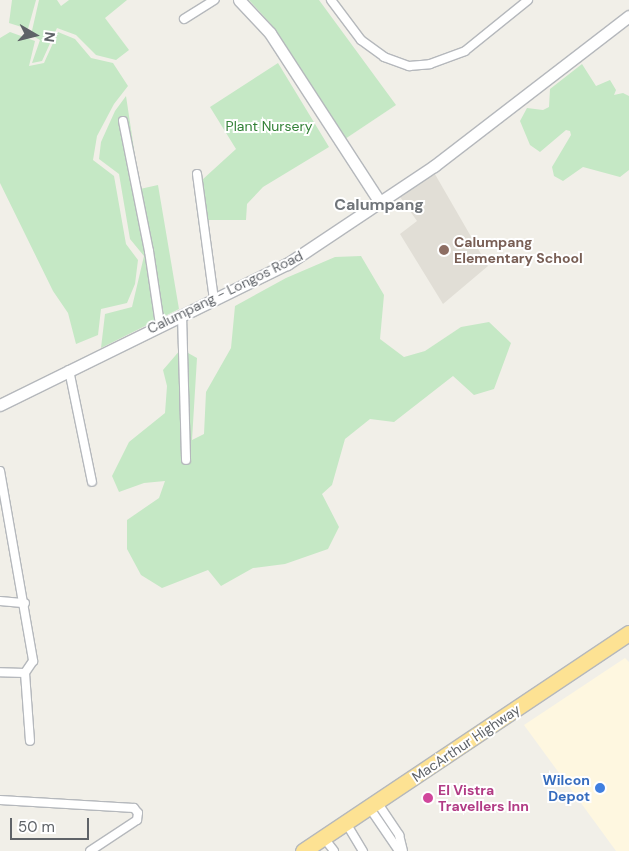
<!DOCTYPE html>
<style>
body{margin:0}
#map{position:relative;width:629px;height:851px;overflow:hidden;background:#f1efe8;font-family:"DM Sans",sans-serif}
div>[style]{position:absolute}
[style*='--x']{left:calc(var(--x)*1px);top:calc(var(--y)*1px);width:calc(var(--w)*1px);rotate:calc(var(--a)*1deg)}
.commercial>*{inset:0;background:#fef7e0}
.education>*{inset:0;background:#e1ded6}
.green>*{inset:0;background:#c5e8c5}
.roads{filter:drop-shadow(1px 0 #b5b8bc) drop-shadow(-1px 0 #b5b8bc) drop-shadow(0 1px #b5b8bc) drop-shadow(0 -1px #b5b8bc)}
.street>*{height:8px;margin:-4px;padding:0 4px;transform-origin:4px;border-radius:4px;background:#fff}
.secondary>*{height:11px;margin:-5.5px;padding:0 5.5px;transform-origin:5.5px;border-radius:5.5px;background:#fff}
.highway>*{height:15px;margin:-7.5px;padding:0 7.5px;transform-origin:7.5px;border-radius:7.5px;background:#fde293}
.dots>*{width:14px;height:14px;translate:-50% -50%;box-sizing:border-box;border:2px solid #fff;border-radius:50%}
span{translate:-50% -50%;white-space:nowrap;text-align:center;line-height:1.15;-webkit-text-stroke:4px #fff;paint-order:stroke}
.park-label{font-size:14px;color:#348238}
.education-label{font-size:14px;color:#785e54;font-weight:700}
.left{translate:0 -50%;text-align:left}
.street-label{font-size:14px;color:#5f6368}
.shop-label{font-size:14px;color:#366cbe;font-weight:700}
.right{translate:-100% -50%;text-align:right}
.hotel-label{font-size:14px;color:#b23c85;font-weight:700}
.quarter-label{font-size:16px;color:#70757a;font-weight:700}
.north{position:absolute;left:10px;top:10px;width:50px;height:50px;-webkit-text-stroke:4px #fff;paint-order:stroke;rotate:98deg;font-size:14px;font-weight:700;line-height:20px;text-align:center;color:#5f6368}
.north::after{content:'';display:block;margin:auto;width:18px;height:22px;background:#5f6368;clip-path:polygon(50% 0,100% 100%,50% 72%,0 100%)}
.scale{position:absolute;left:10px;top:818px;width:79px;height:22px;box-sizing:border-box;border:2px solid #5f6368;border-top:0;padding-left:6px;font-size:15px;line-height:18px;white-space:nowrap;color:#5f6368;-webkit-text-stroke:4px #fff;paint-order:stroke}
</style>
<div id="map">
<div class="commercial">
<div style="clip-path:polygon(625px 658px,629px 662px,629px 851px,616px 851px,524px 725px)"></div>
</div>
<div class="education">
<div style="clip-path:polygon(432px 169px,488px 266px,443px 304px,400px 234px,417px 221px,398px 194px)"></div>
</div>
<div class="green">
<div style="clip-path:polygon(12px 0,36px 0,28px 29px,9px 23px)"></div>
<div style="clip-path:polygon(39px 0,57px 0,61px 6px,69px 0,127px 0,105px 18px,129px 50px,116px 60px,96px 55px,76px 35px,57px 28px,42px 61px,32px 63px,40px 40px,31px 35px)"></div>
<div style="clip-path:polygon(249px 0,319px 0,396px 105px,345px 139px,270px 23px)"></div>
<div style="clip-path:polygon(10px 32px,35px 41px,29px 66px,44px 63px,58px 32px,75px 39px,91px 58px,113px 63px,128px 86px,114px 104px,97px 136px,93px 160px,114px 176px,126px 244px,138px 260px,135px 284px,127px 303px,101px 309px,98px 335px,76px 344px,68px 313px,53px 291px,0 183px,0 38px)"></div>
<div style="clip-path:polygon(278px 63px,329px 147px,263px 187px,247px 204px,246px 220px,208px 220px,202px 180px,236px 149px,210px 107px)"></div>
<div style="clip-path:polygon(582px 64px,596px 86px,610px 80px,616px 90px,614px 95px,623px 93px,629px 96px,629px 170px,620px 177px,583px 167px,563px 181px,554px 176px,552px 167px,571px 135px,570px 131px,566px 130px,540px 152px,530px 145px,520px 121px,527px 108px,543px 110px,549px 107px,550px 89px)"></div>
<div style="clip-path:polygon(126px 96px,140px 189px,158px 185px,179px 309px,101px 348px,105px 314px,132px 307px,144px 256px,130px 239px,119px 174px,99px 159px,101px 142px,115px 111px)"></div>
<div style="clip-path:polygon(361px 256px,384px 295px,380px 339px,404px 357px,425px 351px,461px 327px,489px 322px,511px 343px,494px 389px,474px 395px,453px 376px,394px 422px,370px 419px,345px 439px,332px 485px,322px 494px,339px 527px,328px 549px,285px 564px,253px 568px,221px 586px,208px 570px,162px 588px,141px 575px,127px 549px,127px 520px,159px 498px,165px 481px,144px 483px,119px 492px,112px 476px,129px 442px,165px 413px,167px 386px,163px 370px,181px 349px,197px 358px,192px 440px,204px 434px,206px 392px,231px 348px,235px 306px,286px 278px,335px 257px)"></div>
</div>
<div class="roads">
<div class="street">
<div style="--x:331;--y:0;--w:50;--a:53.1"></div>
<div style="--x:361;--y:40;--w:29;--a:36"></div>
<div style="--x:384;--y:57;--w:27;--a:20"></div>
<div style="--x:409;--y:66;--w:21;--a:-5"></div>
<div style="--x:430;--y:64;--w:37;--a:-20"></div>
<div style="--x:465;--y:51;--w:81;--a:-39"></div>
<div style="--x:184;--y:19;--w:36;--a:-32"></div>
<div style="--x:123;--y:121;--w:133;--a:78.7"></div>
<div style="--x:149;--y:251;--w:75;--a:81.5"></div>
<div style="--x:197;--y:174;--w:127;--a:82.3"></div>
<div style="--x:182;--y:315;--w:145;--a:88.4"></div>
<div style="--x:69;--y:370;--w:114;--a:78.4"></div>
<div style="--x:0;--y:471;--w:193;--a:80.1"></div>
<div style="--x:33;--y:661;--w:14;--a:124"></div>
<div style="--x:25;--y:673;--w:25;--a:-178"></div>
<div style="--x:0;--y:601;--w:25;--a:5"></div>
<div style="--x:25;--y:673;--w:68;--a:85.8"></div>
<div style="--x:0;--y:800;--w:134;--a:3.4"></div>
<div style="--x:134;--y:808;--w:6;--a:51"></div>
<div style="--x:138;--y:813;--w:7;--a:98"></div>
<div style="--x:137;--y:820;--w:56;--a:146.6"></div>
<div style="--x:377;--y:802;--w:40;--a:56"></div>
<div style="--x:399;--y:835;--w:16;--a:76"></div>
<div style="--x:369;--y:807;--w:53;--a:55.7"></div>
<div style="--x:346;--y:823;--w:33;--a:59"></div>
<div style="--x:324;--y:838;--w:16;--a:52"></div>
</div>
<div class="secondary">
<div style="--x:239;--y:0;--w:45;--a:46.8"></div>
<div style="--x:270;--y:33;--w:204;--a:57"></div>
<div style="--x:0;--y:405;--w:320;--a:-26.2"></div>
<div style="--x:287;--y:264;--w:177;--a:-33.7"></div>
<div style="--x:434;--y:166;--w:246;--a:-37.6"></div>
</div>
<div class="highway">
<div style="--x:303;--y:851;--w:392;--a:-33.8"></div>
</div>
</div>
<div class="dots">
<div style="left:444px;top:250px;background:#8d6e63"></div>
<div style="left:600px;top:788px;background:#3f7fe0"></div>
<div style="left:428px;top:798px;background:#d1479c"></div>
</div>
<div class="park-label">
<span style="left:269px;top:126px">Plant Nursery</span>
</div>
<div class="education-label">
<span class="left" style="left:454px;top:250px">Calumpang<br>Elementary School</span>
</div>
<div class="street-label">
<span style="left:225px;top:292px;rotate:-26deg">Calumpang - Longos Road</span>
<span style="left:466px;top:743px;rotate:-34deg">MacArthur Highway</span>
</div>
<div class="shop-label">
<span class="right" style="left:590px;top:788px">Wilcon<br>Depot</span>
</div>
<div class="hotel-label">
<span class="left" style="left:438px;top:798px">El Vistra<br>Travellers Inn</span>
</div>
<div class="quarter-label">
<span style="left:379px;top:205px">Calumpang</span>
</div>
<div class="north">N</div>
<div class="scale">50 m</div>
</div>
